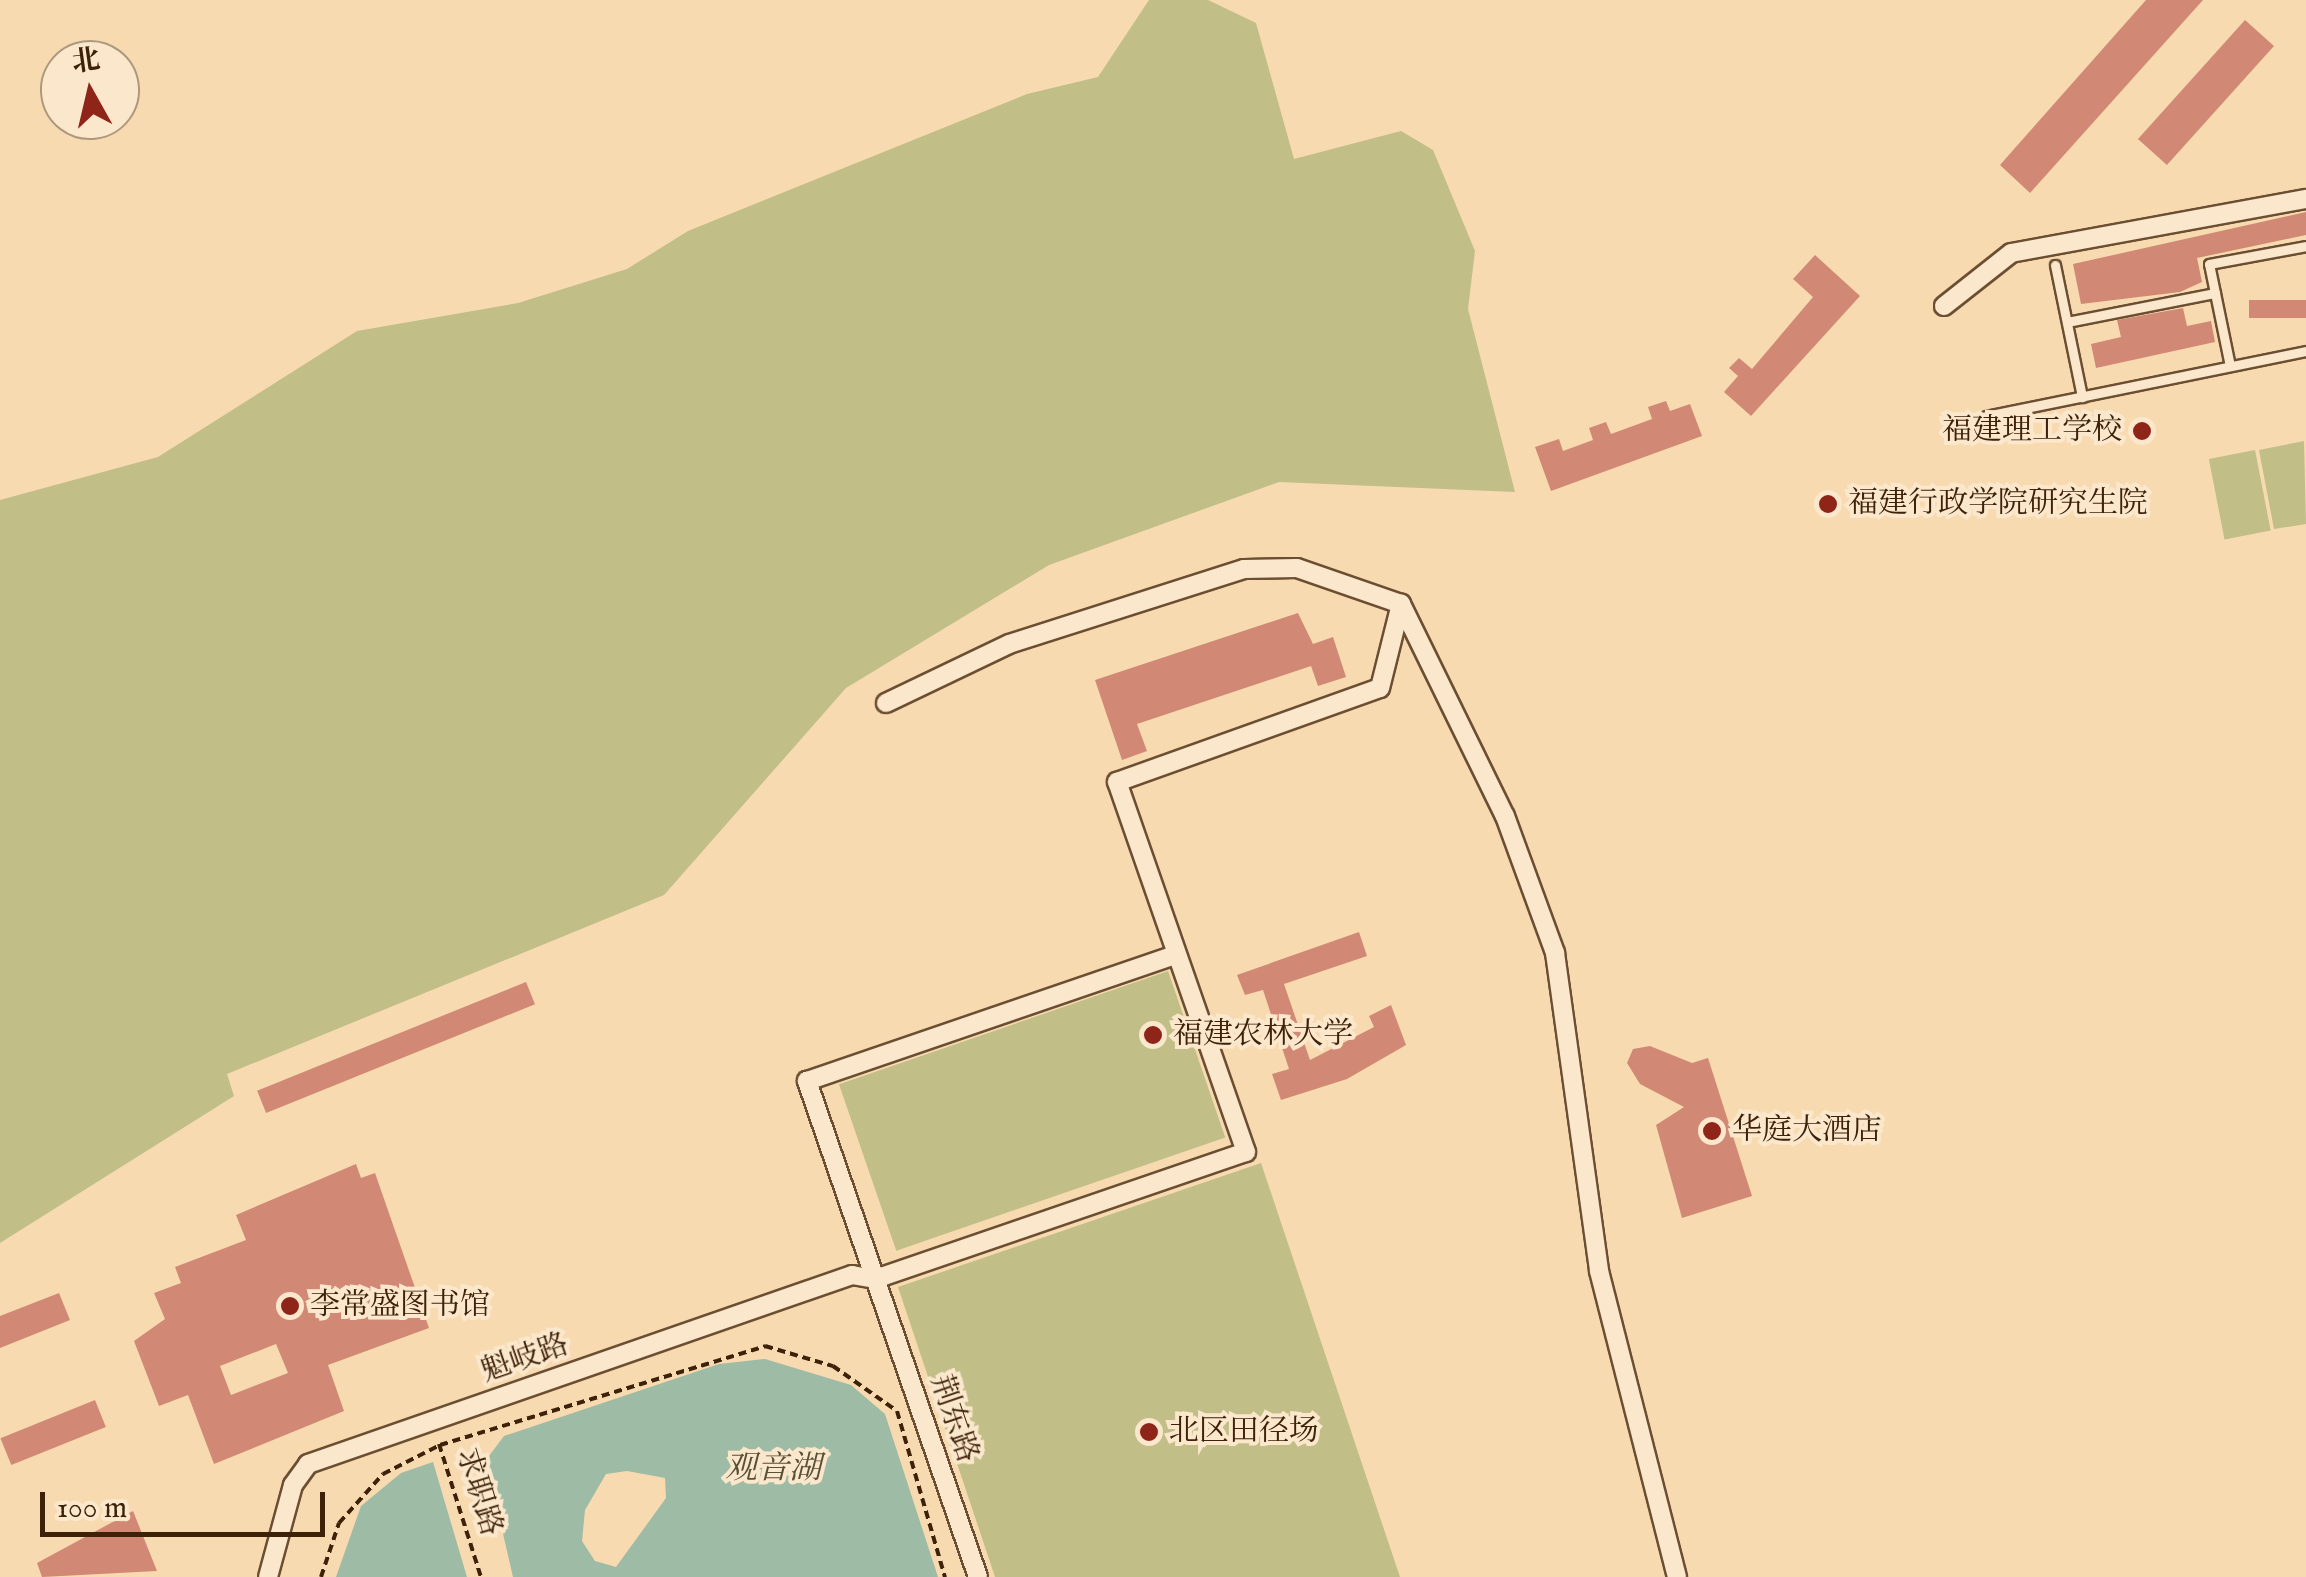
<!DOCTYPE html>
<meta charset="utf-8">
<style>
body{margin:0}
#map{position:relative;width:2306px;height:1577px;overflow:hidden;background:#f7dab0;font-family:"IM FELL English","Noto Serif SC",serif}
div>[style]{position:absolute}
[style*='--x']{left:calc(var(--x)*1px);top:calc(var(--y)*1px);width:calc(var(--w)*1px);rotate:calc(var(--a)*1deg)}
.green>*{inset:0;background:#c1be88;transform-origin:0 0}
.water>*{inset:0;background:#9ebba6}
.building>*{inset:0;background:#d18975;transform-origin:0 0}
.path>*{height:4px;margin-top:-2px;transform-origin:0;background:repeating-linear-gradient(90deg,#3d2108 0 8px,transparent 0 13px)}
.roads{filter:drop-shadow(2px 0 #6c4f32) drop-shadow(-2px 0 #6c4f32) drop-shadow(0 2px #6c4f32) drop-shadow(0 -2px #6c4f32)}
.lane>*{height:9px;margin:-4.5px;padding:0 4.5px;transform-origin:4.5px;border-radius:4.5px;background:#fae7cc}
.street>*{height:18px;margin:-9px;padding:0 9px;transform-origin:9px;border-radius:9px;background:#fae7cc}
.dots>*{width:28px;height:28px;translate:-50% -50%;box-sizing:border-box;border:5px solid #fae7cc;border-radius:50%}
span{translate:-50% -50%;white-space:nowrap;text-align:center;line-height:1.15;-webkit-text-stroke:8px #fae7cc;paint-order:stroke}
.poi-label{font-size:30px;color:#3d2108}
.right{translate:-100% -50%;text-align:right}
.left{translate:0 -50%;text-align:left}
.street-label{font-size:30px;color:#3d2108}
.water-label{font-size:32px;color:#5a4f37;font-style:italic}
.north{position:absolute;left:40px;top:40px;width:100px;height:100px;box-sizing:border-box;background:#fae7cc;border:2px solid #ae987e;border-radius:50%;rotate:352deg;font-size:28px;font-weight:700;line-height:40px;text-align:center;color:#3d2108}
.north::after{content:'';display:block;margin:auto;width:35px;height:45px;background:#8f2418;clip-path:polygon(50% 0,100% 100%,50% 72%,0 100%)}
.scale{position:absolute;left:40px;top:1492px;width:285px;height:45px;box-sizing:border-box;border:5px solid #3d2108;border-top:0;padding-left:12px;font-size:30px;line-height:35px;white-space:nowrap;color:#3d2108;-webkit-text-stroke:8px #fae7cc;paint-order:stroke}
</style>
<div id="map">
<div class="green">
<div style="clip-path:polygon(1149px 0,1208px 0,1256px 23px,1294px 159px,1401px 131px,1433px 150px,1475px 251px,1468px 309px,1515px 492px,1279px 482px,1049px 565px,846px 688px,664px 895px,227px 1074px,234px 1096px,0 1243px,0 500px,158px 457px,357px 331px,518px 303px,627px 269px,688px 231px,1027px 94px,1098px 77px)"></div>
<div style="clip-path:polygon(2304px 441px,2306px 524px,2274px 529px,2259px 450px)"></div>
<div style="left:2255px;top:450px;width:82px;height:47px;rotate:79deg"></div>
<div style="left:1168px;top:971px;width:176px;height:348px;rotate:71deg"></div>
<div style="clip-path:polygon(1261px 1163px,1400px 1577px,995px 1577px,898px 1287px)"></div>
</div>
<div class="water">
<div style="clip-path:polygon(evenodd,765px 1359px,851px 1385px,885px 1414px,938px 1577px,513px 1577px,486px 1460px,504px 1436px,719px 1364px,765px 1359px,627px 1471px,665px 1478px,666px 1498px,616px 1567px,595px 1561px,582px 1541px,585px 1510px,606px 1474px,627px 1471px)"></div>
<div style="clip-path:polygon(433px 1462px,467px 1577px,336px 1577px,361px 1506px,401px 1473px)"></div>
</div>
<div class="building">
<div style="clip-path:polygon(2146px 0,2203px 0,2030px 193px,2000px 165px)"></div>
<div style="left:2245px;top:20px;width:39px;height:160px;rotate:42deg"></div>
<div style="clip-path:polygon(2306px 212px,2306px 235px,2197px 258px,2202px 282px,2180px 292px,2081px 304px,2073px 264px)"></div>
<div style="clip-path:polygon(1815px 255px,1860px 296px,1751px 416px,1724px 392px,1738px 376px,1729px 368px,1739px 358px,1752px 369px,1813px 297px,1793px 279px)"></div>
<div style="left:2306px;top:300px;width:18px;height:57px;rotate:90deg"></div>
<div style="clip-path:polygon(2183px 308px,2187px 326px,2211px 321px,2215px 342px,2096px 368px,2091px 344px,2121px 337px,2117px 320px)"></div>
<div style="clip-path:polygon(1666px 401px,1670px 411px,1690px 404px,1702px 436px,1551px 491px,1535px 447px,1559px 439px,1563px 451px,1593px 440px,1589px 428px,1606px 422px,1611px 434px,1652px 419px,1648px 407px)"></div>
<div style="clip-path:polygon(1298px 613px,1313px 644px,1333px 637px,1346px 677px,1318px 686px,1311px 666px,1137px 724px,1147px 751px,1122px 760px,1095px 680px)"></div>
<div style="clip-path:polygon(1359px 932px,1367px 956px,1284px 984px,1310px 1060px,1374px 1027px,1369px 1016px,1391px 1005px,1406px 1045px,1347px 1079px,1281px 1100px,1272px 1074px,1289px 1069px,1263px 990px,1245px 995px,1237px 975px)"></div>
<div style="left:526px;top:982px;width:24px;height:290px;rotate:68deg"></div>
<div style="clip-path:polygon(1650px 1046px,1692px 1063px,1708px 1058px,1752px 1196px,1682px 1218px,1656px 1125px,1684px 1107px,1640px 1084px,1627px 1063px,1633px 1049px)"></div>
<div style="clip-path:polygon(evenodd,356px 1164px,361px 1178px,375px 1173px,429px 1328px,328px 1365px,344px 1411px,214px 1464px,188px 1395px,159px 1406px,134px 1341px,165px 1319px,154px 1293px,181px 1283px,175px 1267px,246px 1240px,236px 1215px,356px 1164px,276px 1344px,288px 1373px,231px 1395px,220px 1366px,276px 1344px)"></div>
<div style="clip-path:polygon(59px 1293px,70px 1320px,0 1348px,0 1316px)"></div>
<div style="left:95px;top:1400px;width:29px;height:102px;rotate:68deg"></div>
<div style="clip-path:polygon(133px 1511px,157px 1571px,42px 1577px,37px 1563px)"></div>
</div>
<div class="path">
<div style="--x:439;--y:1444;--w:139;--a:72.5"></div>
<div style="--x:321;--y:1577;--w:57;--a:-71.6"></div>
<div style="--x:339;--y:1523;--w:66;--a:-48.1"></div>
<div style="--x:383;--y:1474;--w:64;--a:-27"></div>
<div style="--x:440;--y:1445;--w:340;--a:-16.9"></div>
<div style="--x:765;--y:1346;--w:71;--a:16.4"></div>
<div style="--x:833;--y:1366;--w:78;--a:35.1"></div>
<div style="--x:897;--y:1411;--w:173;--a:73.9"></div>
</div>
<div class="roads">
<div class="lane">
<div style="--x:2055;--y:265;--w:135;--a:78.4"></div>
<div style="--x:2067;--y:322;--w:151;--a:-11.1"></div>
<div style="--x:2230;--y:366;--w:104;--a:-101.6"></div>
<div style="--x:2209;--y:264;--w:99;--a:-10.5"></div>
<div style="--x:1986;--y:416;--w:327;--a:-11.5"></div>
</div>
<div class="street">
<div style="--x:1944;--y:306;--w:85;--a:-38.3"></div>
<div style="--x:2011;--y:253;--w:300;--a:-10.4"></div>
<div style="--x:886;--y:703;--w:136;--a:-25.6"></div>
<div style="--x:1009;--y:644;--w:247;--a:-17.7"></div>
<div style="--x:1244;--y:569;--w:53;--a:-1.1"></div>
<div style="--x:1297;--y:568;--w:110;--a:19.1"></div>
<div style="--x:875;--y:1279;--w:392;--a:-18.9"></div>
<div style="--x:1246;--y:1152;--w:392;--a:-109.2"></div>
<div style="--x:1117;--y:782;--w:279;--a:-19.7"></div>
<div style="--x:1380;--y:688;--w:87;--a:-76"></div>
<div style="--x:1401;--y:604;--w:236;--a:63.9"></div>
<div style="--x:1505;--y:816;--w:146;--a:69.9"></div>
<div style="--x:1555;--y:953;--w:321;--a:82.1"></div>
<div style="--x:1599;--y:1271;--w:316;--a:75.7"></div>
<div style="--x:268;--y:1577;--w:95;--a:-74.8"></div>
<div style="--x:293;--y:1485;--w:26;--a:-54"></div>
<div style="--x:308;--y:1464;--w:576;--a:-19.16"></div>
<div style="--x:852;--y:1275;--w:23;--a:10"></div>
<div style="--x:978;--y:1577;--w:525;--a:-109.02"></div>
<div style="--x:807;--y:1081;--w:390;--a:-18.9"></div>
</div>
</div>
<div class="dots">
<div style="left:2142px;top:431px;background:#8f2418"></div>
<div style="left:1828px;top:504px;background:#8f2418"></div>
<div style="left:1153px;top:1035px;background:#8f2418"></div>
<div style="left:1712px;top:1131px;background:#8f2418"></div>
<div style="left:290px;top:1306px;background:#8f2418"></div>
<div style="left:1149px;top:1432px;background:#8f2418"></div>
</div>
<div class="poi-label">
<span class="right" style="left:2122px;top:431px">福建理工学校</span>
<span class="left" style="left:1848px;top:504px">福建行政学院研究生院</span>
<span class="left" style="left:1173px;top:1035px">福建农林大学</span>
<span class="left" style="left:1732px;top:1131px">华庭大酒店</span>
<span class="left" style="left:310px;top:1306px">李常盛图书馆</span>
<span class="left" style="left:1169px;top:1432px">北区田径场</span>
</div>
<div class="street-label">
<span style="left:525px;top:1359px;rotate:-19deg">魁岐路</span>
<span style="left:953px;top:1419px;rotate:71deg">荆东路</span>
<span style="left:478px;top:1492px;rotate:73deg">求职路</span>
</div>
<div class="water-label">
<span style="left:773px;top:1470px">观音湖</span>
</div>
<div class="north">北</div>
<div class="scale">100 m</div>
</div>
